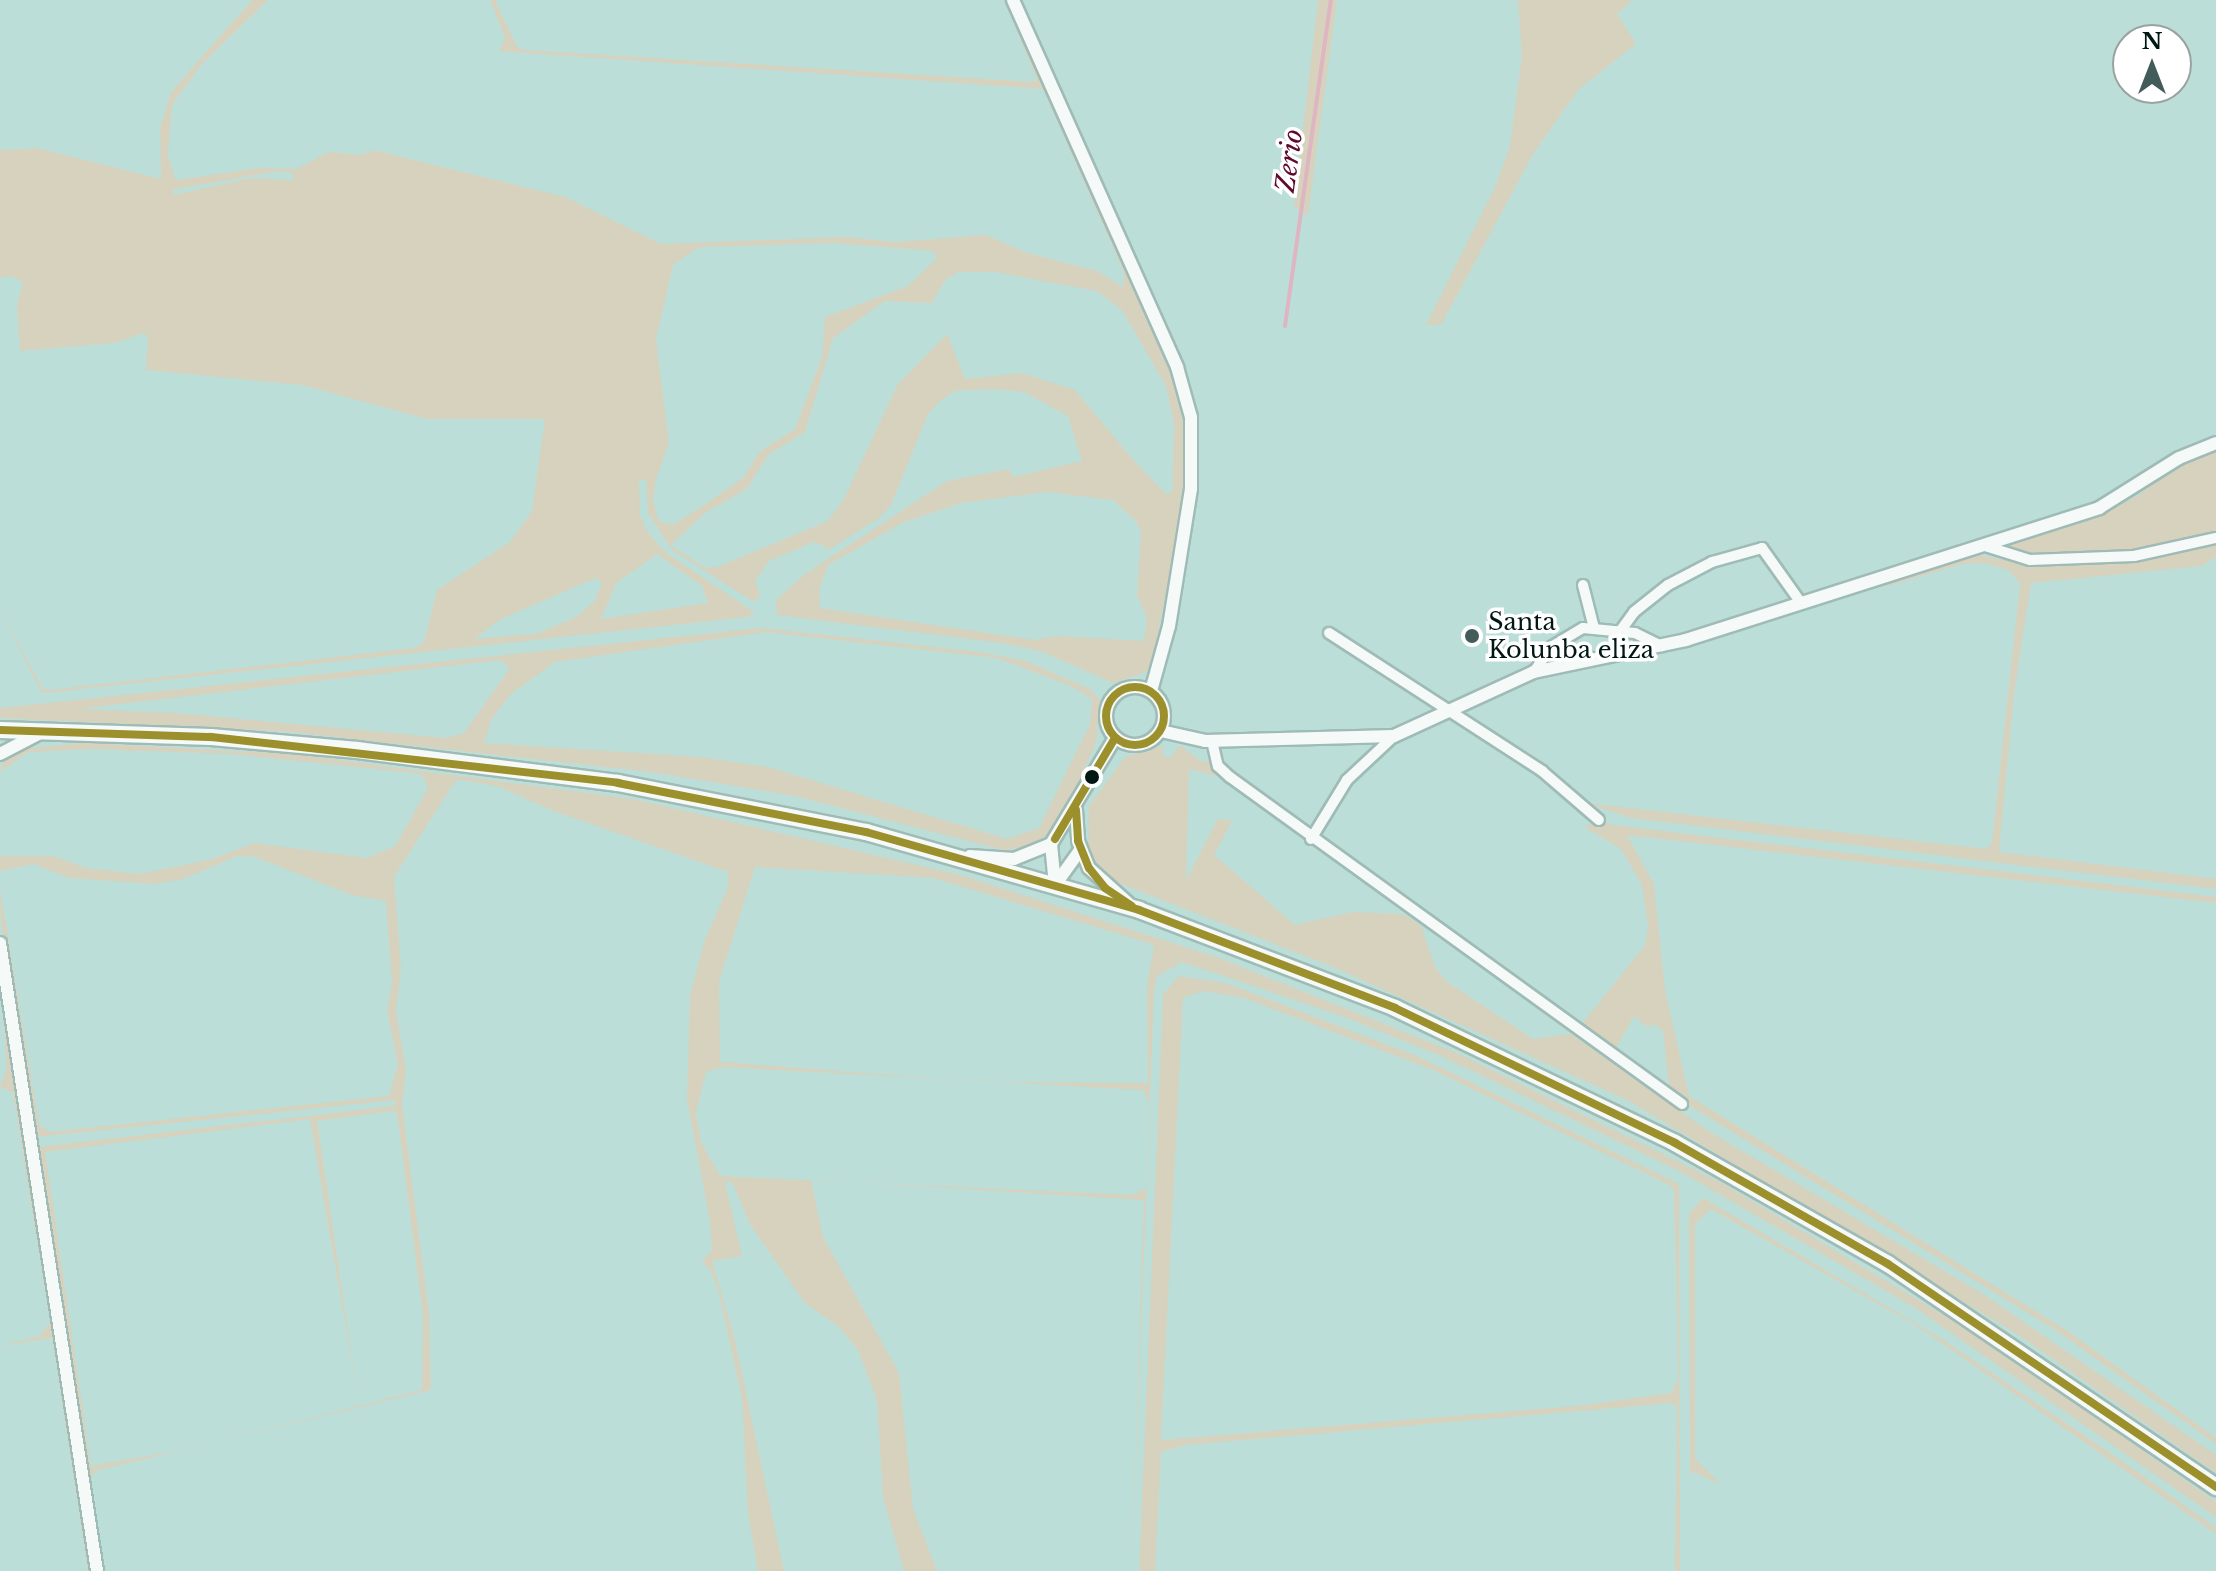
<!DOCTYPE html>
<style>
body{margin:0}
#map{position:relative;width:2216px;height:1571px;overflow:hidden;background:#bcded8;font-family:"Libre Baskerville",serif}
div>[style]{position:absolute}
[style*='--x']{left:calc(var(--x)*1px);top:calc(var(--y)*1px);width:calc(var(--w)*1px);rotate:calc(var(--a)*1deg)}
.green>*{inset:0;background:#d7d2be}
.stream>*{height:4px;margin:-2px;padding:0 2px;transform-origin:2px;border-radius:2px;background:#deb5c0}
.roads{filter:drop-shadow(2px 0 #9fbbb6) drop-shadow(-2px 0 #9fbbb6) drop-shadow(0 2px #9fbbb6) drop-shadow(0 -2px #9fbbb6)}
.minor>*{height:10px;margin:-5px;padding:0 5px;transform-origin:5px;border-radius:5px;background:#f5faf9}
.tertiary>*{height:12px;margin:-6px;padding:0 6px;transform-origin:6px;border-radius:6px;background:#f5faf9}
.tertiary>.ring{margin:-6px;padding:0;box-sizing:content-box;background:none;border:12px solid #f5faf9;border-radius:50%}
.primary>*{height:16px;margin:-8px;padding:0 8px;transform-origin:8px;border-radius:8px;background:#f5faf9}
.bus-1>*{height:8px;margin:-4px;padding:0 4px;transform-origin:4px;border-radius:4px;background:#9c902c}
.bus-1>.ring{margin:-4px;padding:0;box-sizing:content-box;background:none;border:8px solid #9c902c;border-radius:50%}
.dots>*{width:22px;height:22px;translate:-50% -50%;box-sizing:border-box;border:4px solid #fff;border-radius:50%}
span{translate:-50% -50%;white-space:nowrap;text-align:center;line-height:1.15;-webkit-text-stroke:7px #fff;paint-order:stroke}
.poi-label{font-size:24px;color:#001714}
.left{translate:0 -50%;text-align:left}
.water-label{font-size:26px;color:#5f0a2d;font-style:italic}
.north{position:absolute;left:2112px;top:24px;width:80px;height:80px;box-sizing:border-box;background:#fff;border:2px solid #99a2a1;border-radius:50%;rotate:0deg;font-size:22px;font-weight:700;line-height:32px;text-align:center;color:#001714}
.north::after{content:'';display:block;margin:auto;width:28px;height:36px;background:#425d59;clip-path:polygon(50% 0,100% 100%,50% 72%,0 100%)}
</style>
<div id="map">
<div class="green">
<div style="clip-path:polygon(evenodd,252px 0,268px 0,201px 65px,172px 105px,168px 157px,176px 180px,260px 168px,296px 169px,329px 152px,360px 155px,374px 150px,565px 197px,661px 244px,845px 237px,894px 242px,986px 235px,1024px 252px,1097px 271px,1123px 287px,1124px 273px,1043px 89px,499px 51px,505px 38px,490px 0,495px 0,517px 47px,524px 50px,1032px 82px,1037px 80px,1004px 0,1009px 0,1167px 355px,1188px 422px,1186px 491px,1152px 663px,1146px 672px,1113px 683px,1043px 652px,1002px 643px,777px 615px,776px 600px,805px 574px,947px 481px,1009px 469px,1013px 477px,1082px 461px,1068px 416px,1024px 392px,993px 389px,954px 391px,939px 402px,928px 414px,891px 505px,879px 518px,830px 549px,814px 542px,769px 561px,755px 581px,760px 595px,754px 602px,672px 550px,648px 513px,646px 480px,639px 480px,640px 515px,647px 531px,664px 551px,755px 613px,748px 617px,42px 693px,0 610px,43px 689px,49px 690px,415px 648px,424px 642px,437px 590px,510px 542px,532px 511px,545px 419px,427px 419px,302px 385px,146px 370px,148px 337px,144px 333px,114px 343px,20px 351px,17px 305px,23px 283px,11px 276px,0 278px,0 150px,37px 148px,161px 179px,160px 128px,171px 92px,252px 0,278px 171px,294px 174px,293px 180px,251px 178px,174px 195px,172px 190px,278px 171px,252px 0,834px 243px,934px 251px,936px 259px,908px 286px,825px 317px,822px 357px,795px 429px,759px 452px,744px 477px,707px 503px,673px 525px,659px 521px,653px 502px,656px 479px,669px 443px,656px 339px,673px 265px,699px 247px,834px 243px,252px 0,959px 272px,995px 272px,1097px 291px,1122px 310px,1166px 386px,1174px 425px,1172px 492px,1166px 494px,1134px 461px,1075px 390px,1022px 373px,965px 379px,947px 334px,898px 384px,844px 499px,828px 521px,717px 567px,705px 568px,671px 545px,705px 513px,747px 489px,768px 455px,805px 432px,833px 338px,885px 301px,932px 303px,945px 280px,959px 272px,252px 0,1046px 492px,1113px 500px,1136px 521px,1141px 532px,1137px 596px,1147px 617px,1144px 641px,1056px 636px,1035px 640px,820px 608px,819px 590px,828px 565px,904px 522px,961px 503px,1046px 492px,252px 0,657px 554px,702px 586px,708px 603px,601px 619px,616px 583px,657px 554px,252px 0,596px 578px,602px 583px,594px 602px,576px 617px,536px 634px,474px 639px,501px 619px,596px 578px)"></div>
<div style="clip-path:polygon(1318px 0,1337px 0,1308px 216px,1294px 206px)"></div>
<div style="clip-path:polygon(1518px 0,1632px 0,1617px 14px,1636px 44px,1578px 90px,1533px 154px,1441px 325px,1426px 325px,1495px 187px,1510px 146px,1522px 56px)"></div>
<div style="clip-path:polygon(2216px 448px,2216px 533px,2123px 551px,2063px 556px,1998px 549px,2089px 520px,2139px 495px,2176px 465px)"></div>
<div style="clip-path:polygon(2216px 542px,2216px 557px,2202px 566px,2031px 583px,2014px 694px,1999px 852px,2216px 879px,2216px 889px,1631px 818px,1585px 803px,1987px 849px,1992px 842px,2020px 584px,2010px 571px,1986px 563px,1962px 564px,1885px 587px,1889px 581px,1976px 555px,2029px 564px,2079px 564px)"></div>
<div style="clip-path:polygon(evenodd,761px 628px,979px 652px,1026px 661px,1090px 689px,1100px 700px,1096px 743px,1060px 822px,1034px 846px,1003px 850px,795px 796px,651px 772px,281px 731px,0 718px,0 708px,761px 628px,765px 632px,997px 658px,1071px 686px,1092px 699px,1090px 724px,1039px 828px,1007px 839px,768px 767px,701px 757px,484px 743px,492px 718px,511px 694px,555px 662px,765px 632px,761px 628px,499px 660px,510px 668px,464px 733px,446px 738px,176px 713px,78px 709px,499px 660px)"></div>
<div style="clip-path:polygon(evenodd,86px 743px,294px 754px,633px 799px,961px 875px,1219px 958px,1457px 1053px,1720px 1182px,1982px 1338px,2216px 1502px,2216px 1517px,1914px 1307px,1679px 1171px,1441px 1056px,1345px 1017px,1182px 962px,1157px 976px,1154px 990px,1132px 1571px,1144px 1200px,818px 1180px,811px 1181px,823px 1237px,899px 1373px,913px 1508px,937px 1571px,904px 1571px,883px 1497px,877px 1400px,858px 1350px,839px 1327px,805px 1303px,751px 1226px,732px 1182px,725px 1182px,742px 1256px,712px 1261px,734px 1337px,784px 1571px,758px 1571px,748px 1513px,742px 1398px,719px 1293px,710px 1269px,702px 1263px,712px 1249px,710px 1222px,687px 1099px,690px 995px,704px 942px,728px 887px,728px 872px,551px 810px,497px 786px,461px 780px,455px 781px,394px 877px,401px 968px,396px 1011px,406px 1070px,402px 1104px,429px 1314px,431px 1390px,95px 1471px,91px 1479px,102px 1571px,37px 1147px,395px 1106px,395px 1100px,35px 1137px,1px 921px,0 888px,39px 1125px,50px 1132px,389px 1096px,398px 1064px,387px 1011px,392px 983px,386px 901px,352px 895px,255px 857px,237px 856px,183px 879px,155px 884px,69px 878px,33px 864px,0 871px,0 856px,53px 856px,86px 868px,140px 874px,213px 859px,254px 843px,367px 858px,395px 846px,428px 788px,423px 776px,414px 773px,231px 754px,94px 749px,28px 752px,0 772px,3px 762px,20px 749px,86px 743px,755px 867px,933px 878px,1149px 943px,1154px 947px,1147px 984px,1148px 1083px,983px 1082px,720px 1062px,719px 982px,755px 867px,86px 743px,722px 1067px,1143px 1090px,1149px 1101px,1146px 1188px,1132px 1195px,720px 1176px,701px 1142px,696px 1113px,706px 1072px,722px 1067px,86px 743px,391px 1111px,397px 1113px,423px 1315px,422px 1390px,188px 1449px,91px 1466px,45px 1152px,310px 1119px,357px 1392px,317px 1121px,391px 1111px)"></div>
<div style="clip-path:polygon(1180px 745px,1200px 761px,1208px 761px,1220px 777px,1189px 769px,1186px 880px,1218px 819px,1232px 821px,1214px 855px,1295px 925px,1352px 912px,1403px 914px,1421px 925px,1435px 967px,1446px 981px,1533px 1039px,1571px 1034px,1710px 1132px,1983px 1294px,2216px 1455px,2216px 1473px,2017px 1334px,1629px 1101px,1338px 969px,1114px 881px,1088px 853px,1089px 806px,1125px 757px,1163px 746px,1163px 756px,1171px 757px)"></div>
<div style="clip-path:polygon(1594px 818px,1613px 825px,2216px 897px,2216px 903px,1627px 835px,1654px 884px,1665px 990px,1689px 1096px,2069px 1332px,2216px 1438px,2216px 1444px,2054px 1329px,1690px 1106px,1669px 1086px,1663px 1031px,1652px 1023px,1649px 1028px,1634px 1016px,1616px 1048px,1581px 1025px,1645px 945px,1648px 925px,1642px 885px,1621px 849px,1586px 828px)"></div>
<div style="clip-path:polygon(0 976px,93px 1571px,88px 1571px,52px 1338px,0 1346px,40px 1336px,50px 1322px,13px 1093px,0 1087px,7px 1068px)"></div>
<div style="clip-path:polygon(evenodd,1179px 976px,1226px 983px,1419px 1057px,1679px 1184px,1680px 1571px,1675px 1571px,1677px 1407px,1672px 1403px,1185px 1445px,1161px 1452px,1155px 1571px,1139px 1571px,1163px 994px,1179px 976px,1203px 991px,1244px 998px,1433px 1070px,1669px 1185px,1674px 1191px,1677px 1308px,1678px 1380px,1671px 1393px,1577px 1406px,1161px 1440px,1183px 998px,1203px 991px)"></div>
<div style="clip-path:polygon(1703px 1198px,1939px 1337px,2135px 1470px,2216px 1528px,2216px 1534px,1917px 1326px,1711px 1209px,1695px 1224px,1695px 1459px,1722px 1485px,1694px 1472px,1690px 1475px,1689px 1213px)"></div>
</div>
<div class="stream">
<div style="--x:1285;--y:326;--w:329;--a:-82"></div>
</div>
<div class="roads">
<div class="minor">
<div style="--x:1985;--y:546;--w:47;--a:17.3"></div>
<div style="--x:2030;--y:560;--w:104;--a:-2.2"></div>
<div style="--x:2134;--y:556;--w:84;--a:-12.4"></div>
<div style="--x:1583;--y:585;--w:44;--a:75.7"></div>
<div style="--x:1621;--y:630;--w:22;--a:-54"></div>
<div style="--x:1634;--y:612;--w:43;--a:-38.5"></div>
<div style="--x:1668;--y:585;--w:50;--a:-27.6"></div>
<div style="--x:1712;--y:562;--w:52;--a:-15.6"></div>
<div style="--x:1762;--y:548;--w:64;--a:54.6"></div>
<div style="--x:1329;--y:633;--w:254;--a:32.9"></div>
<div style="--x:1542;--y:771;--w:75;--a:40.7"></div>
<div style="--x:1534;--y:672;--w:30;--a:-56"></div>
<div style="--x:1551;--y:647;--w:37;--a:-31"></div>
<div style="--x:1583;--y:628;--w:52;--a:5.5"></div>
<div style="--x:1635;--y:633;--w:30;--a:26"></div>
<div style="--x:1212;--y:741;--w:26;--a:77"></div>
<div style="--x:1218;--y:766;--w:16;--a:43"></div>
<div style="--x:1230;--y:777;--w:558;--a:35.88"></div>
<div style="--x:1311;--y:839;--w:69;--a:-58.6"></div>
<div style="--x:1347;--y:780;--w:64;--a:-43.1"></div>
</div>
<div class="tertiary">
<div style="--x:1013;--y:0;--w:402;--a:65.9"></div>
<div style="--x:1177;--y:367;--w:52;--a:74.4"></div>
<div style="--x:1191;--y:417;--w:72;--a:90"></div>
<div style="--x:1191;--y:489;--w:139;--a:99.1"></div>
<div style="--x:1169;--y:626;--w:67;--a:105.5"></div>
<div class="ring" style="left:1106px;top:687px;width:46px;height:46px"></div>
<div style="--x:1161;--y:731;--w:45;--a:12.8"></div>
<div style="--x:1205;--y:741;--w:189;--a:-1.5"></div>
<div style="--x:1394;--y:736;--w:154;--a:-24.6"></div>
<div style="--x:1534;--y:672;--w:155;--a:-11.9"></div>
<div style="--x:1686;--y:640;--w:434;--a:-17.7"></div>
<div style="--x:2099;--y:508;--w:94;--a:-32"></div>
<div style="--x:2179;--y:458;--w:40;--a:-22"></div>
<div style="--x:0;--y:754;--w:45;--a:-27.7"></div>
<div style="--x:1076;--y:810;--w:31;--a:86"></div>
<div style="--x:1078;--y:841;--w:29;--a:68"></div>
<div style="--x:1089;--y:868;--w:52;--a:41.9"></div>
<div style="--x:1051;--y:844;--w:41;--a:84.4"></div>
<div style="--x:1055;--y:885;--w:44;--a:-54.2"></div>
<div style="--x:970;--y:856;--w:44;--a:3.9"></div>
<div style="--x:1014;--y:859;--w:40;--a:-22"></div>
<div style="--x:1051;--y:844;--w:124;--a:-58.9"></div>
<div style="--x:0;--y:943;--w:635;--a:81.22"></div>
</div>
<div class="primary">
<div style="--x:0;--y:730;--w:211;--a:1.9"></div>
<div style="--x:211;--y:737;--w:147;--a:5.1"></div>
<div style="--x:357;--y:750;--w:263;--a:7.2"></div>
<div style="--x:618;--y:783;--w:253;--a:11.2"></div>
<div style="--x:866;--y:832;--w:284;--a:15.9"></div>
<div style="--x:1139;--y:910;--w:274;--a:20.9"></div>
<div style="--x:1395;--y:1008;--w:311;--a:25.7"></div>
<div style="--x:1675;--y:1143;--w:245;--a:29.6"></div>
<div style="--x:1888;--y:1264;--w:397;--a:34.2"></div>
</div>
</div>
<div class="bus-1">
<div class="ring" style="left:1106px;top:687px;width:50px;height:50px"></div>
<div style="--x:0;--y:730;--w:211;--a:1.9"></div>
<div style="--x:211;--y:737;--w:410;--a:6.4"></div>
<div style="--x:618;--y:783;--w:253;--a:11.2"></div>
<div style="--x:866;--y:832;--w:284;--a:15.9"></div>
<div style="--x:1139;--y:910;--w:274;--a:20.9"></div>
<div style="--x:1395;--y:1008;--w:311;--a:25.7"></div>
<div style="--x:1675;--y:1143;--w:245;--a:29.6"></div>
<div style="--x:1888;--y:1264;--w:397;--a:34.2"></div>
<div style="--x:1076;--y:810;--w:31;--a:86"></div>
<div style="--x:1078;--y:841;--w:29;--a:68"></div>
<div style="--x:1089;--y:868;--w:26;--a:51"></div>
<div style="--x:1105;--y:888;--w:32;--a:34"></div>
<div style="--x:1055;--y:839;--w:117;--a:-59.3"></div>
</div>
<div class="dots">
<div style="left:1472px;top:636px;background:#425d59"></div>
<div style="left:1092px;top:777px;background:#001714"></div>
</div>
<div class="poi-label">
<span class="left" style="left:1488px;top:636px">Santa<br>Kolunba eliza</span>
</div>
<div class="water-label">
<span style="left:1290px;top:161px;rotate:-82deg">Zerio</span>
</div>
<div class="north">N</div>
</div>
